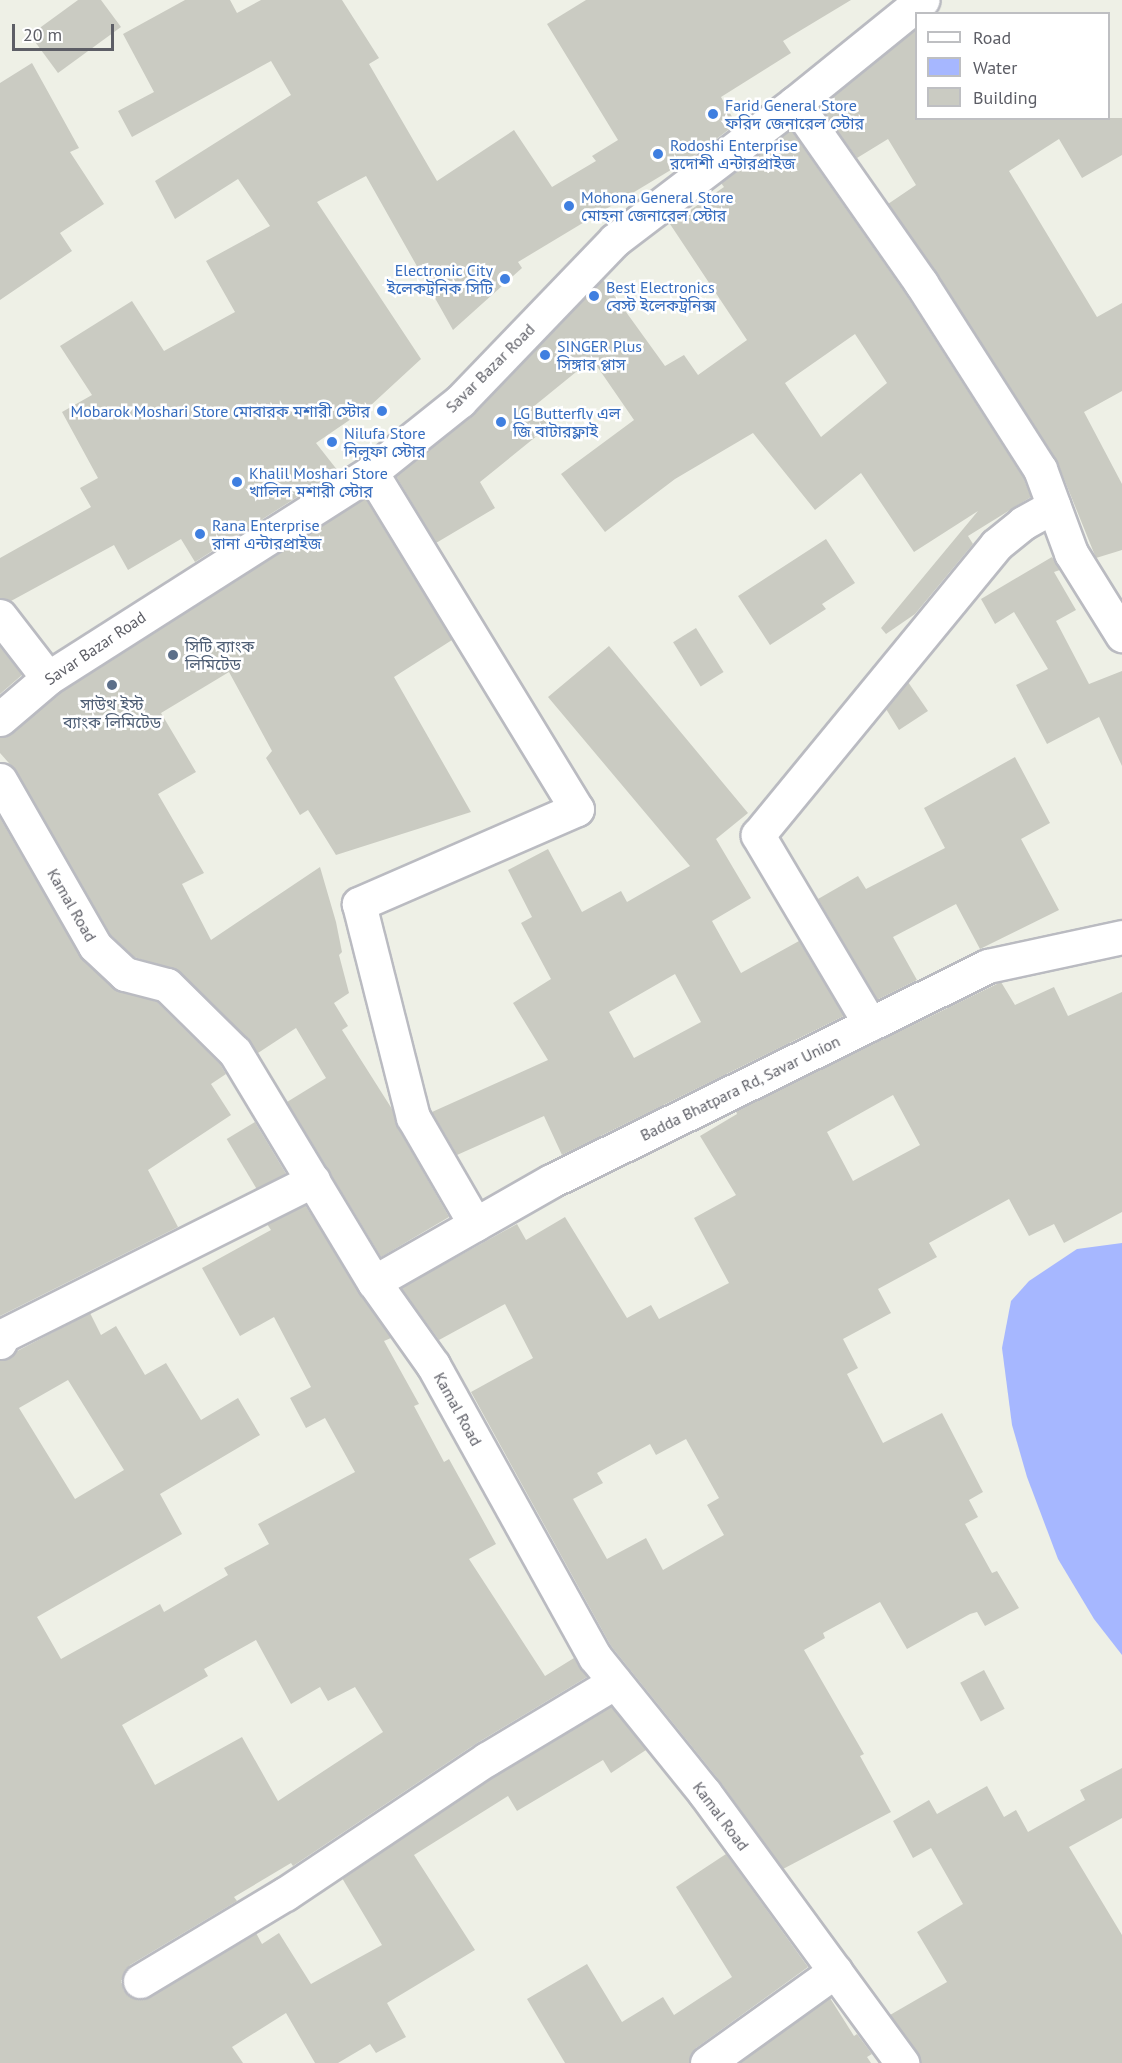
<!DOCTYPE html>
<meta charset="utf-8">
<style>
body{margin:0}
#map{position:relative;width:1122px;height:2063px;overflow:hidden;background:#eef0e6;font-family:"PT Sans","Noto Sans Bengali",sans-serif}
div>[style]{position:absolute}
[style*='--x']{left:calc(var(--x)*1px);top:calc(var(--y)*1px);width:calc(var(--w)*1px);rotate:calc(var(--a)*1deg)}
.water>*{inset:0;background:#a6b7ff}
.building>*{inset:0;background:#cacbc2;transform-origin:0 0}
.roads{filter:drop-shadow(2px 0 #babbc1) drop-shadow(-2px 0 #babbc1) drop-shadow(0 2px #babbc1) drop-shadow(0 -2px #babbc1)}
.minor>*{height:33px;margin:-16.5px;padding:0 16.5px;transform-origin:16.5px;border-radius:16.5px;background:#fff}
.dots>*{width:16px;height:16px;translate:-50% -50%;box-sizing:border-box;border:3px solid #fff;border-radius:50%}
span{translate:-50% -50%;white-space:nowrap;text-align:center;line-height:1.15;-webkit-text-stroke:5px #fff;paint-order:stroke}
.shop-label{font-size:16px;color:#366cbe}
.left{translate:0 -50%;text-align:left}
.right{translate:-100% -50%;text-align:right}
.street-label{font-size:16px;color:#5d5e66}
.service-label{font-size:16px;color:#4e5e75}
.legend{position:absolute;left:915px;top:12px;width:195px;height:108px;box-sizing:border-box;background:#fff;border:2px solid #bebfc2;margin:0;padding:8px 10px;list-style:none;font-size:18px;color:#5d5e66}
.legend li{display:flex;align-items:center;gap:12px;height:30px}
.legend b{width:30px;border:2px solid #bebfc2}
.scale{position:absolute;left:12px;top:24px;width:102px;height:27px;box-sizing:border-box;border:3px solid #5d5e66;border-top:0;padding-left:8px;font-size:18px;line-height:21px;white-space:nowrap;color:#5d5e66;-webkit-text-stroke:4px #fff;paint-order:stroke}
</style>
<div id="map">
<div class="water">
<div style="clip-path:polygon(1122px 1243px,1122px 1655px,1094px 1619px,1058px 1559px,1027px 1477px,1012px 1425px,1002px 1348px,1011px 1301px,1029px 1281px,1077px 1249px)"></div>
</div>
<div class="building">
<div style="clip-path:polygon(78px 0,101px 0,121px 27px,58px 73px,30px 35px)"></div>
<div style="clip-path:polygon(185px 0,230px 0,237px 13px,261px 0,342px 0,379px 58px,369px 64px,437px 181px,514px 130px,552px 187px,596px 161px,592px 156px,618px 140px,547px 24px,586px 0,851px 0,783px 41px,791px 53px,721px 97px,736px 124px,694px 156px,518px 262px,522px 268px,453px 330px,366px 176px,317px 202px,421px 359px,370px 406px,316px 443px,338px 471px,195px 562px,181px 539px,128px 570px,114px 545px,11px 601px,0 598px,0 558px,91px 507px,80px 488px,98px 478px,62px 412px,92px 395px,60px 346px,132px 301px,164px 351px,235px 312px,206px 261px,270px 226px,238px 179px,175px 219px,155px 181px,291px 95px,271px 61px,132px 137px,118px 111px,154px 92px,123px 34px)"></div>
<div style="clip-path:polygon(916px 29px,916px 118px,1122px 118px,1122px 155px,1082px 178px,1059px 139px,1009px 171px,1097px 317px,1122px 303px,1122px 391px,1084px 412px,1122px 484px,1122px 550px,1096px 558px,1056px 459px,888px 204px,916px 185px,888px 139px,857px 158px,820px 107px)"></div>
<div style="clip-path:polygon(32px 63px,79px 148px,70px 152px,104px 204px,60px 233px,72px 251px,0 300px,0 83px)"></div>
<div style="clip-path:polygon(evenodd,791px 130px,905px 293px,1023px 477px,1031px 497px,968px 536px,973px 544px,915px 614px,886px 634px,881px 628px,978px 511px,914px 552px,861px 473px,815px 510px,753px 433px,675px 479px,605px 532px,561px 474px,634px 420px,592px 359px,533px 407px,549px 426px,480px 482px,495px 508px,436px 543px,396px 476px,473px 414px,603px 280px,665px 366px,684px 355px,698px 375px,747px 340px,670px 224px,724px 187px,721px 183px,791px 130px,855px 334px,887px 383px,821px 437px,785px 383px,855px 334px)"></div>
<div style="clip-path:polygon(365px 498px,452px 640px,394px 677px,471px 812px,336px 855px,308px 810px,300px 815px,266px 758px,272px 751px,229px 672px,161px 713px,196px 772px,158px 794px,204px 873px,182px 884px,211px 940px,320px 867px,336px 922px,342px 952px,339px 955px,349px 993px,334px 1003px,348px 1026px,342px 1030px,392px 1109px,397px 1126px,449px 1217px,381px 1257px,287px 1102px,326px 1078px,296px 1028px,258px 1053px,248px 1039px,180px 972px,134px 957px,110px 934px,16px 771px,0 753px,0 737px,12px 733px,59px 693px)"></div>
<div style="clip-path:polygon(826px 539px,855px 583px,822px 604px,826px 609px,770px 645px,738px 596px)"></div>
<div style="clip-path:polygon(1052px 557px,1060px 570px,1054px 572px,1076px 610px,1056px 621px,1089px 684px,1122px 671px,1122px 766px,1099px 717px,1047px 744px,1016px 685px,1048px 669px,1014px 612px,995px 624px,981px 599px)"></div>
<div style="left:696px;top:628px;width:52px;height:27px;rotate:58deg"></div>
<div style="clip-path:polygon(evenodd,609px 646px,748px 813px,716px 839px,751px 898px,712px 921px,741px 973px,799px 941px,844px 1016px,562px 1155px,544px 1116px,457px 1155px,432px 1112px,548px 1060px,513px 1003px,551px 979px,521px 923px,532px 917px,508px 870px,548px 849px,582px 912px,621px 891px,627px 902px,690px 866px,548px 697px,609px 646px,675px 974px,701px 1022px,634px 1058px,609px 1012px,675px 974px)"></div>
<div style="clip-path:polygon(0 647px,22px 675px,0 694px)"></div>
<div style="clip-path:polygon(908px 682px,928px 711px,899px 730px,886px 709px)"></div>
<div style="clip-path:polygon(1015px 757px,1050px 823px,1021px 839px,1059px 910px,980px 949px,956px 904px,893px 937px,917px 980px,877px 1000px,818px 899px,858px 876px,866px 889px,945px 848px,924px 808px)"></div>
<div style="clip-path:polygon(0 818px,82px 959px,113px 988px,157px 1002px,220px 1064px,226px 1074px,211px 1084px,231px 1115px,148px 1170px,178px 1227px,0 1316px)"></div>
<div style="clip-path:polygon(evenodd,1001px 982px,1015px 1005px,1054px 987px,1068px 1016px,1122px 992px,1122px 1212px,1064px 1243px,1054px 1224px,1029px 1236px,1009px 1199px,929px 1243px,937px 1257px,878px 1289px,891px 1313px,843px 1339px,858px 1368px,847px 1374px,883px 1443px,942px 1413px,983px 1492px,969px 1500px,978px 1517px,965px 1524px,992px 1573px,997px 1571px,1019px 1608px,985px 1626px,977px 1612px,970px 1614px,907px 1649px,880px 1602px,823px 1633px,825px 1638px,804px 1650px,864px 1754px,860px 1756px,891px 1812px,783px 1869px,719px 1780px,611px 1646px,471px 1392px,533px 1358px,505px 1304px,439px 1340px,401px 1288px,517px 1224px,526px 1240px,565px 1217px,627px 1318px,651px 1305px,659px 1319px,729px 1283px,694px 1218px,736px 1195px,700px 1136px,737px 1114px,736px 1111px,1001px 982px,893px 1095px,920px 1145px,853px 1181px,827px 1132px,893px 1095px,1001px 982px,686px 1439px,719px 1498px,707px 1505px,724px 1535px,663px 1570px,646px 1538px,607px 1559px,573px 1499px,603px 1483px,597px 1473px,650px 1444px,656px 1455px,686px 1439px)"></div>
<div style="left:255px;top:1122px;width:60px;height:33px;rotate:59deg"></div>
<div style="clip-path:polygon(evenodd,305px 1205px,391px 1338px,384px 1341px,419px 1404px,414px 1406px,444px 1462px,449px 1459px,496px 1544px,469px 1559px,545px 1676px,574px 1658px,587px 1677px,477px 1743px,293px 1866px,291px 1863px,234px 1897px,237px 1901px,130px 1965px,121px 1981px,124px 1991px,140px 2000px,150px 1997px,256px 1933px,262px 1944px,279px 1933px,311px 1984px,382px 1945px,342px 1878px,497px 1775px,611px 1706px,646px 1750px,611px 1773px,603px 1760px,517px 1811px,508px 1796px,414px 1855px,475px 1950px,387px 2003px,406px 2037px,376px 2053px,370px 2044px,338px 2063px,315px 2063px,286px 2013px,232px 2047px,243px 2063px,0 2063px,0 1360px,90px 1313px,101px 1335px,116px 1326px,145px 1375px,166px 1363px,201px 1420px,238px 1398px,260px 1435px,160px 1494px,182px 1534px,37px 1617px,61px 1659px,160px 1604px,164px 1612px,228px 1575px,224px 1568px,269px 1544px,258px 1524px,355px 1472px,325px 1418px,306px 1428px,290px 1398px,311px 1387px,274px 1317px,240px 1336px,202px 1268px,271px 1230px,267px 1224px,305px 1205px,68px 1380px,124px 1470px,75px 1499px,19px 1408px,68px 1380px,305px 1205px,256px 1640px,291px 1704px,320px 1687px,328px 1701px,355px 1687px,383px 1732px,278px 1801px,242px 1737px,155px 1785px,122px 1725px,208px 1676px,204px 1669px,256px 1640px)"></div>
<div style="left:984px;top:1670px;width:44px;height:27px;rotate:62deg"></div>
<div style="clip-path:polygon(1122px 1768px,1122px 1818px,1069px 1847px,1122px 1935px,1122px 2063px,920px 2063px,917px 2052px,890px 2015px,947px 1982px,917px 1932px,963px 1904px,931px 1848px,913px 1858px,893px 1821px,929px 1800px,937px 1814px,987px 1786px,1004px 1817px,1016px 1810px,1028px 1832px,1085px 1800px,1080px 1790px)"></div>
<div style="clip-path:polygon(726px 1854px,808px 1967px,696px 2048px,689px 2063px,565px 2063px,527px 1999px,587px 1964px,622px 2022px,663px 1997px,674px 2015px,732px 1977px,676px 1887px)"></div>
<div style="clip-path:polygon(830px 1998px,854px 2036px,857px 2034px,872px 2054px,867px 2057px,871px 2063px,739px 2063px)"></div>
</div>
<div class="roads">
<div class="minor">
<div style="--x:795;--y:103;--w:220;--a:55"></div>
<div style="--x:921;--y:283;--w:221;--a:57.4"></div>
<div style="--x:1040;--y:469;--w:90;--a:69.7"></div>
<div style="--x:1071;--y:553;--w:97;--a:58.1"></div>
<div style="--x:371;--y:472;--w:395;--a:58.6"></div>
<div style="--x:577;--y:809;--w:238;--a:156.5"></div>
<div style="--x:359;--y:904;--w:220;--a:75.8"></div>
<div style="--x:413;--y:1117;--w:124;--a:59.9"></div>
<div style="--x:0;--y:616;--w:78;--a:52.3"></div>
<div style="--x:0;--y:719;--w:63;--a:-40.5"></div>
<div style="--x:48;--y:678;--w:383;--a:-32.5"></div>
<div style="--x:371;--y:472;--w:114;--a:-38.6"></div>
<div style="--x:460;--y:401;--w:223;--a:-46.1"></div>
<div style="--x:615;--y:240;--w:226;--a:-37.3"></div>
<div style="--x:795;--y:103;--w:164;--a:-39"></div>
<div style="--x:0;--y:780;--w:191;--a:60.2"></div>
<div style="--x:95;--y:946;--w:41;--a:43"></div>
<div style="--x:125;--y:974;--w:43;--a:14.7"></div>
<div style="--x:167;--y:985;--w:95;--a:44.6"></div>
<div style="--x:235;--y:1052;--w:269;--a:58.9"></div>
<div style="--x:374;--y:1282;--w:102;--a:54.6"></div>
<div style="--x:433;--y:1365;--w:334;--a:61"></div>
<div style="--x:595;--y:1657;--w:174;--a:51.1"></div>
<div style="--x:704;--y:1792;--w:336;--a:53.8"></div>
<div style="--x:870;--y:1024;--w:220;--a:-120.7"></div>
<div style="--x:758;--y:835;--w:375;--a:-50.6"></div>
<div style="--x:996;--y:545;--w:35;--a:-39"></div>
<div style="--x:1023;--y:523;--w:35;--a:-29"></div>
<div style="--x:374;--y:1282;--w:204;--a:-29.7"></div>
<div style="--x:551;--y:1181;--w:487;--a:-26.2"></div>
<div style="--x:988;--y:966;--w:137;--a:-12.2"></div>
<div style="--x:0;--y:1342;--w:6;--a:-72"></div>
<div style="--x:2;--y:1336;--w:348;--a:-26.6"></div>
<div style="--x:140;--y:1981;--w:169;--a:-31"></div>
<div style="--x:285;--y:1894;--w:243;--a:-33.8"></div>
<div style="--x:487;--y:1759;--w:149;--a:-31"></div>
<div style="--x:707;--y:2063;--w:158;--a:-35.7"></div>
</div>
</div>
<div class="dots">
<div style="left:713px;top:114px;background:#3f7fe0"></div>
<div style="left:658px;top:154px;background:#3f7fe0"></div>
<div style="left:569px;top:206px;background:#3f7fe0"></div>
<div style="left:505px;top:279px;background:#3f7fe0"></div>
<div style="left:594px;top:296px;background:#3f7fe0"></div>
<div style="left:545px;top:355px;background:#3f7fe0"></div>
<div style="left:382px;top:411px;background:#3f7fe0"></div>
<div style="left:501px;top:422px;background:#3f7fe0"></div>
<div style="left:332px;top:442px;background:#3f7fe0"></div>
<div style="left:237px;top:482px;background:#3f7fe0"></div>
<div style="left:200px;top:534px;background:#3f7fe0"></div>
<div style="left:173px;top:655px;background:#5c6f8a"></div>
<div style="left:112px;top:685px;background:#5c6f8a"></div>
</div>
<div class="shop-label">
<span class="left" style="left:725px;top:114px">Farid General Store<br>ফরিদ জেনারেল স্টোর</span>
<span class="left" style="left:670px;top:154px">Rodoshi Enterprise<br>রদোশী এন্টারপ্রাইজ</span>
<span class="left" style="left:581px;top:206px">Mohona General Store<br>মোহনা জেনারেল স্টোর</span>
<span class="right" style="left:493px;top:279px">Electronic City<br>ইলেকট্রনিক সিটি</span>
<span class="left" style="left:606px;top:296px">Best Electronics<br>বেস্ট ইলেকট্রনিক্স</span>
<span class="left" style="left:557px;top:355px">SINGER Plus<br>সিঙ্গার প্লাস</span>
<span class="right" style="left:370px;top:411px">Mobarok Moshari Store মোবারক মশারী স্টোর</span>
<span class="left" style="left:513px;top:422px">LG Butterfly এল<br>জি বাটারফ্লাই</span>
<span class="left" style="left:344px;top:442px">Nilufa Store<br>নিলুফা স্টোর</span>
<span class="left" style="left:249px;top:482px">Khalil Moshari Store<br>খালিল মশারী স্টোর</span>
<span class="left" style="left:212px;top:534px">Rana Enterprise<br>রানা এন্টারপ্রাইজ</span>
</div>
<div class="street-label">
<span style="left:490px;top:368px;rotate:-45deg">Savar Bazar Road</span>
<span style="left:95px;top:648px;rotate:-34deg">Savar Bazar Road</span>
<span style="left:72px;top:905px;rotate:60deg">Kamal Road</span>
<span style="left:740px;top:1088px;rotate:-26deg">Badda Bhatpara Rd, Savar Union</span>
<span style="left:458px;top:1409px;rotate:61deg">Kamal Road</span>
<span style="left:721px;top:1816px;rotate:53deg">Kamal Road</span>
</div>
<div class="service-label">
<span class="left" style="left:185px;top:655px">সিটি ব্যাংক<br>লিমিটেড</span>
<span style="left:112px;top:713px">সাউথ ইস্ট<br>ব্যাংক লিমিটেড</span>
</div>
<ul class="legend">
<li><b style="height:8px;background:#fff"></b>Road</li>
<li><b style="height:16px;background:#a6b7ff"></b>Water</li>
<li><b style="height:16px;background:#cacbc2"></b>Building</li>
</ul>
<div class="scale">20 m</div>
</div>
